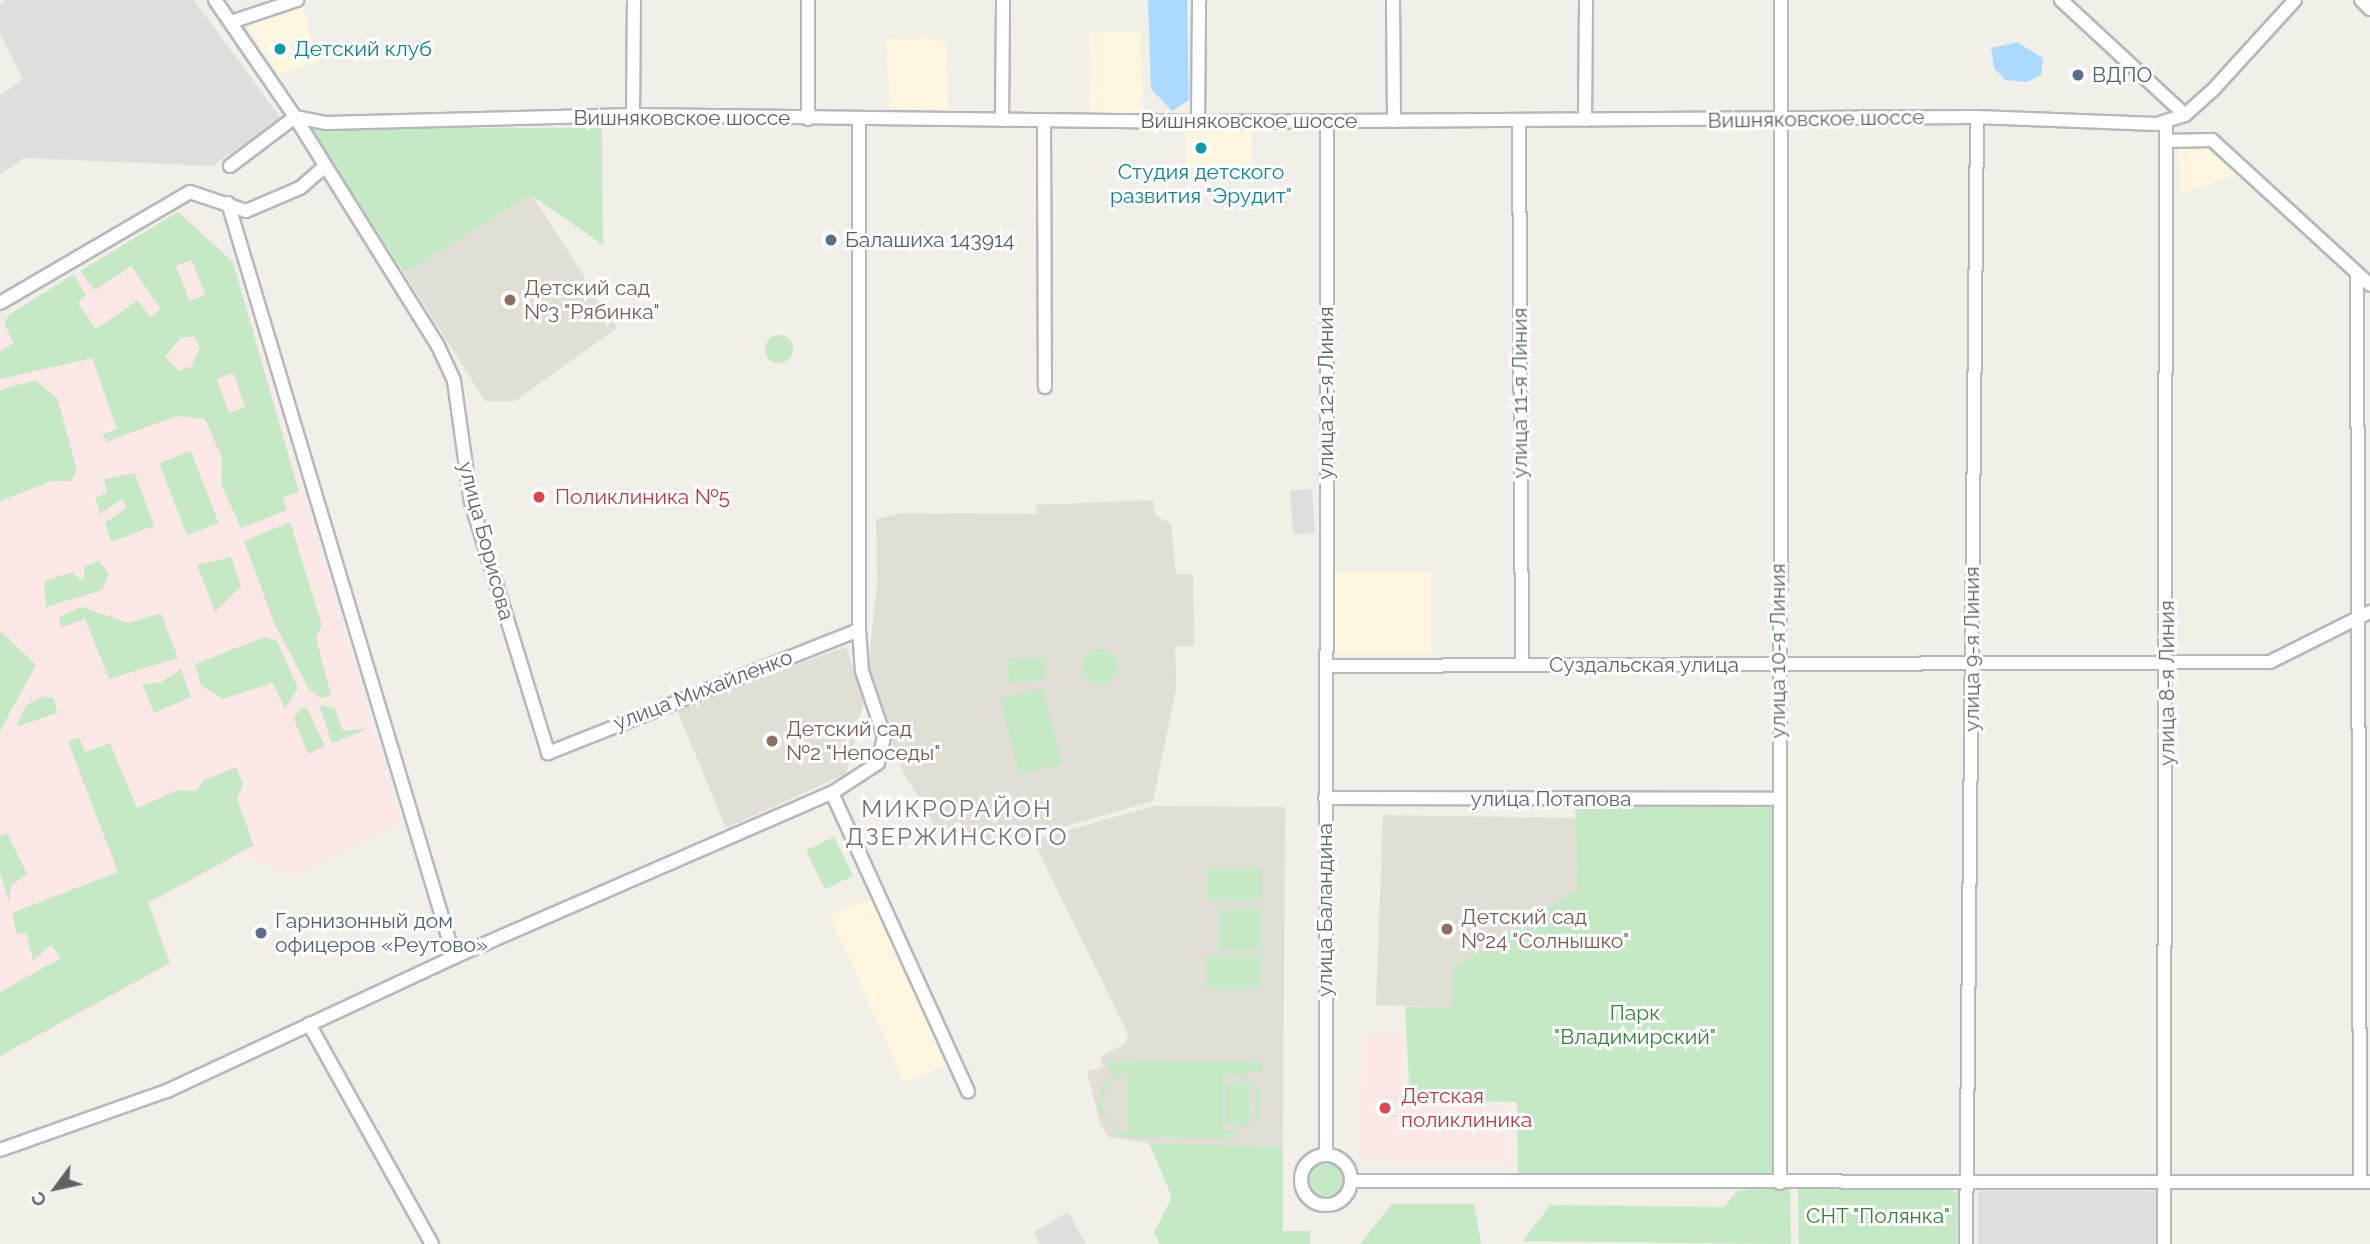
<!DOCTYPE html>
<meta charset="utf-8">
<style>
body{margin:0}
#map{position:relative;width:2370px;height:1244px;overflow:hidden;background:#f1efe8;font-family:Raleway,sans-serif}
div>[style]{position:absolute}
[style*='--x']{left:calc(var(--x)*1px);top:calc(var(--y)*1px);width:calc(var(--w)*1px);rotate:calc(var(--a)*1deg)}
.commercial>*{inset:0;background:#fef7e0;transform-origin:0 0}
.industrial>*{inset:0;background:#e0deda;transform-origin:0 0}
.education>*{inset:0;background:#e1ded6}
.medical>*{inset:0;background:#fce8e6}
.green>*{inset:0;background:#c5e8c5;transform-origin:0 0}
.round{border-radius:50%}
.water>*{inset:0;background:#aadaff}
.roads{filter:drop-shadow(2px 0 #b5b8bc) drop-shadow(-2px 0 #b5b8bc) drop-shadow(0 2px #b5b8bc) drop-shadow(0 -2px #b5b8bc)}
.minor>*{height:12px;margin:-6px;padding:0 6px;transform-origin:6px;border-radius:6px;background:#fff}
.minor>.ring{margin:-6px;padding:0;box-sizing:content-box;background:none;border:12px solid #fff;border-radius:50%}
.dots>*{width:19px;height:19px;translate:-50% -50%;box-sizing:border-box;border:4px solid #fff;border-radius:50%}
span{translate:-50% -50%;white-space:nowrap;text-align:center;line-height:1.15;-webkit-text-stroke:6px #fff;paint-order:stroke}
.culture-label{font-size:21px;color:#0d838f}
.left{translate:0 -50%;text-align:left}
.service-label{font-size:21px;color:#4e5e75}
.street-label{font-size:21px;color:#5f6368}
.education-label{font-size:21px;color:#785e54}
.health-label{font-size:21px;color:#be3a42}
.park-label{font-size:21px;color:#348238}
.quarter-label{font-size:24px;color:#70757a;letter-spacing:2px}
.north{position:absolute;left:21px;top:1153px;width:70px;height:70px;-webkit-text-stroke:5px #fff;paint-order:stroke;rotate:237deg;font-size:19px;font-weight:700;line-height:28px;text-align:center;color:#5f6368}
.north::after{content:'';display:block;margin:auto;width:24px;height:32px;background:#5f6368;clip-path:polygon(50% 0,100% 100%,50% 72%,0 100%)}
</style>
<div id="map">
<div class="commercial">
<div style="clip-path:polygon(302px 4px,317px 62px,279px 74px,246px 25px)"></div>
<div style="left:1141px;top:31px;width:83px;height:52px;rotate:89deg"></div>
<div style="clip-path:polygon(926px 38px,946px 42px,948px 111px,890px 109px,886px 40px)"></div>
<div style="left:1251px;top:130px;width:34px;height:66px;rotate:87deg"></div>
<div style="clip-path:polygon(2209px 144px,2238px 174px,2180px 194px,2179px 148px)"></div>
<div style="left:1431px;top:572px;width:82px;height:97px;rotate:90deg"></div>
<div style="left:875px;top:896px;width:183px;height:49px;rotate:66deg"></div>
</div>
<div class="industrial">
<div style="clip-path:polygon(6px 0,194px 0,282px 120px,212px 166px,24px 158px,0 174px,0 95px,23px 80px,0 34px,0 4px)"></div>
<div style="left:1312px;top:489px;width:44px;height:22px;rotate:86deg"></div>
<div style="left:1978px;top:1191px;width:179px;height:53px"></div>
<div style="clip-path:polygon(1068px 1212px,1086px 1244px,1040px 1244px,1034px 1232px)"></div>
</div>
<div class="education">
<div style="clip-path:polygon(532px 195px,617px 328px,515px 401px,485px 401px,404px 273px)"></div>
<div style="clip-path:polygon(1153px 500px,1155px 515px,1171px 524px,1176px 574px,1193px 574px,1194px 646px,1175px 646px,1176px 689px,1153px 801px,1031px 836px,973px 843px,960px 822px,939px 833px,903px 772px,867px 676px,877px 585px,876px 519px,902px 513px,1037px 514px,1036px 505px)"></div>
<div style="clip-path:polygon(846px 647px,864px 700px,846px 774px,726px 828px,676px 708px)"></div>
<div style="clip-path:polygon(1154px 806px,1285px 807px,1283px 1147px,1149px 1143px,1108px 1137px,1101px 1126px,1087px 1072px,1103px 1067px,1100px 1057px,1125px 1044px,1128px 1034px,1033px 840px)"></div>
<div style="clip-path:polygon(1383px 815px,1576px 818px,1578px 889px,1452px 969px,1451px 1007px,1376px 1005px)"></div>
</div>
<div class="medical">
<div style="clip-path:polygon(179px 209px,235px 260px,400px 822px,295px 875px,243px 853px,151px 905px,173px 964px,0 1060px,0 320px)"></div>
<div style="clip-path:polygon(1403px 1036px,1403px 1107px,1510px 1108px,1510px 1162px,1361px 1160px,1363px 1037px)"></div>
</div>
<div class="green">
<div style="clip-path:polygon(310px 127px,602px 128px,603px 245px,531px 195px,404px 273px)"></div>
<div style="clip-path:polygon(evenodd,178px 212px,233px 262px,299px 492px,283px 497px,287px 510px,241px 528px,221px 484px,222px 458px,205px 419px,177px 416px,106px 442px,103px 434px,117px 429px,92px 358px,0 379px,0 351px,14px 343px,4px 324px,9px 315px,74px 274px,86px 295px,78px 303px,96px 329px,138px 300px,150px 317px,161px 309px,131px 266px,95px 290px,80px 271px,178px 212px,192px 260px,205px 295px,190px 301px,176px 266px,192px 260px,178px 212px,181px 337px,194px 337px,200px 348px,191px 367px,180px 371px,165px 357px,181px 337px,178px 212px,233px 373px,245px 407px,229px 413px,217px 379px,233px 373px)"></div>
<div class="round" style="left:765px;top:335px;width:28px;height:28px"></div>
<div style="clip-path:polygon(36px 380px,58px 400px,77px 471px,71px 481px,52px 481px,0 501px,0 390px)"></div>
<div style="left:191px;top:451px;width:77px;height:34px;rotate:69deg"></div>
<div style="clip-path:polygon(135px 473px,154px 526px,111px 542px,105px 523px,126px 508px,122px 499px,101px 514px,95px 498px,107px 493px,104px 479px)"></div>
<div style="clip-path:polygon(290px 522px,322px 625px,316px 638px,331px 695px,321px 698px,309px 689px,274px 623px,244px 541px)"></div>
<div style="clip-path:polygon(231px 557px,241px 586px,215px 612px,197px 565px)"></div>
<div style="clip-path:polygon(99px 561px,109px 574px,102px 590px,46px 607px,44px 582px,71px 572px,83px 581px,85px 566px)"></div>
<div style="clip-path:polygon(82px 607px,128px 623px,161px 613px,178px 658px,109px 679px,85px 619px,61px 628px,59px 617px)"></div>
<div style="clip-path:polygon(0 631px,36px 665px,0 731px)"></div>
<div style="clip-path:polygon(265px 637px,277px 641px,298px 688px,285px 709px,273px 683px,223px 699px,201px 685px,195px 664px)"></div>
<div class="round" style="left:1082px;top:649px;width:36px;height:36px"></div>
<div style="left:1045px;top:658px;width:23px;height:37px;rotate:88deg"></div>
<div style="clip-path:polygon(181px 669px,191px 697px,154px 713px,142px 684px,160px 683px)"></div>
<div style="left:1043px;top:688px;width:78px;height:44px;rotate:76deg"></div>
<div style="clip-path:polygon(45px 696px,54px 699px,57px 713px,16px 727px,26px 705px)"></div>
<div style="clip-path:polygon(319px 705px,335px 708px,343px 731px,370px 728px,332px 743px)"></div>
<div style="clip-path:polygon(300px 708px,307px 708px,325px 746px,308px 754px,294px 719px)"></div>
<div style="clip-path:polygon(79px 737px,85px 752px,110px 743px,137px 808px,178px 790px,196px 791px,204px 780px,236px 767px,243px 784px,237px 799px,254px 845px,148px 903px,170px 963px,0 1056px,0 992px,61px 958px,51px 945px,33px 961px,26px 933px,17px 934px,12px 913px,118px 872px,68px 742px)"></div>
<div style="clip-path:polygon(1774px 806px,1778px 1180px,1518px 1178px,1517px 1102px,1410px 1100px,1405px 1007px,1451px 1007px,1451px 969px,1578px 889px,1575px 807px)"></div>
<div style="clip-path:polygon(7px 833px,27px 874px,11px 886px,9px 902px,0 873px,0 836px)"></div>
<div style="left:834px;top:837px;width:43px;height:31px;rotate:64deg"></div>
<div style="left:1208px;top:868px;width:54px;height:33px"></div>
<div style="left:1220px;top:909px;width:41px;height:41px"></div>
<div style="left:1207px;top:956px;width:54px;height:33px"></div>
<div style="clip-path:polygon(evenodd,1107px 1061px,1262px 1062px,1262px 1072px,1244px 1072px,1261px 1093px,1259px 1118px,1232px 1139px,1120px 1137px,1098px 1110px,1100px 1088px,1115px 1072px,1107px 1071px,1107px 1061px,1128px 1072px,1237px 1074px,1250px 1082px,1255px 1090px,1256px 1115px,1249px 1125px,1249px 1083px,1225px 1083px,1225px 1125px,1249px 1125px,1242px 1131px,1123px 1133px,1106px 1120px,1101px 1100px,1111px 1080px,1128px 1072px)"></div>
<div style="left:1128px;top:1073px;width:95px;height:60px"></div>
<div style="clip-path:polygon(1149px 1143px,1283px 1147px,1283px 1231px,1310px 1231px,1310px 1244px,1160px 1244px,1154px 1233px,1172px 1197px)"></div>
<div class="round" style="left:1309px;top:1162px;width:36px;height:36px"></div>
<div style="clip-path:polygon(1790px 1185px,1791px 1244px,1523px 1241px,1550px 1205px,1724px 1207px,1737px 1191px)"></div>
<div style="clip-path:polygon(1798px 1189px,1949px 1190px,1958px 1194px,1957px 1244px,1799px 1244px)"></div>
<div style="clip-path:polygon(1392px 1204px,1474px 1204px,1481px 1244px,1360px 1244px)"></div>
</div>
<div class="water">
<div style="clip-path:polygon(1148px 0,1187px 0,1189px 100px,1172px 111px,1151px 89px)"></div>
<div style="clip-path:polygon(2017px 42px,2043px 58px,2041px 75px,2027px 82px,2005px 80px,1994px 68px,1991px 48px)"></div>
</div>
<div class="roads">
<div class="minor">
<div style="--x:215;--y:0;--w:142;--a:55.6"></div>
<div style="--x:295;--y:117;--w:32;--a:11"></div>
<div style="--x:326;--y:123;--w:307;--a:-1.5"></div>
<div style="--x:633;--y:115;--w:565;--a:0.71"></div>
<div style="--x:1198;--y:122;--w:779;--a:-0.37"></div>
<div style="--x:1977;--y:117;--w:180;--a:2.2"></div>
<div style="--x:2157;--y:124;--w:29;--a:-18"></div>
<div style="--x:2185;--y:115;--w:36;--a:-42"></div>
<div style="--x:2212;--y:91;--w:123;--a:-47.6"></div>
<div style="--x:1393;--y:0;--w:121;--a:89.5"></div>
<div style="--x:2061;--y:0;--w:169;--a:42.8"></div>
<div style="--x:2361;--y:0;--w:13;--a:45"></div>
<div style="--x:231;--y:22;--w:70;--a:-18.4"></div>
<div style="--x:633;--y:115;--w:115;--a:-89.5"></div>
<div style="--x:808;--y:119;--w:119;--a:-90"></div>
<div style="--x:1002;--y:120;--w:120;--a:-89.5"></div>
<div style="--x:1044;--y:120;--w:267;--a:89.8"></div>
<div style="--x:1585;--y:120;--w:120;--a:-89.5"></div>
<div style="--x:1519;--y:121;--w:544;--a:89.68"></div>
<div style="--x:1198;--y:122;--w:122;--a:-89.5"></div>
<div style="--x:2166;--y:141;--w:46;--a:-1.2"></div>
<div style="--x:2212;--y:140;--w:214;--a:42.5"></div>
<div style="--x:230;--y:166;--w:81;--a:-37"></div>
<div style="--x:295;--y:117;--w:270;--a:58"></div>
<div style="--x:438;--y:346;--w:38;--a:65"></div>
<div style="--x:454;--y:381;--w:122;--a:82"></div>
<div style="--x:471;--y:502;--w:263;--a:72.9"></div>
<div style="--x:548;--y:753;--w:334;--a:-21.6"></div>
<div style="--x:228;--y:203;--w:787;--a:73.31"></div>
<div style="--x:2357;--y:273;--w:909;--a:89.81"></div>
<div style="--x:0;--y:303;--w:220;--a:-30.3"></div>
<div style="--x:190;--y:192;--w:59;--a:18.7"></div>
<div style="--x:246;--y:211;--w:59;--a:-23.1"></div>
<div style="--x:300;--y:188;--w:33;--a:-41"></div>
<div style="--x:1326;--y:666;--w:944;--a:-0.24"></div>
<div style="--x:2270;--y:662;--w:112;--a:-26.6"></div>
<div style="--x:832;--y:793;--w:328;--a:65.5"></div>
<div style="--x:1325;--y:798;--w:453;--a:0.1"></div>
<div style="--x:309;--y:1024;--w:252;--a:60.8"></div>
<div style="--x:0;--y:1150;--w:177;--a:-19.5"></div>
<div style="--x:167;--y:1091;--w:317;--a:-25"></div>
<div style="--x:454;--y:957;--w:412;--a:-23.5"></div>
<div style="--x:832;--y:793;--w:55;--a:-33.1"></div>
<div style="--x:878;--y:763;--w:28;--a:-77"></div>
<div style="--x:884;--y:736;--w:69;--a:-108.7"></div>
<div style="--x:862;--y:671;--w:41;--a:-94.2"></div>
<div style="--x:859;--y:630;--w:511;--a:-90"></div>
<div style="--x:1326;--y:1155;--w:1034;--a:-89.94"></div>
<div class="ring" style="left:1301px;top:1155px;width:38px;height:38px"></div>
<div style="--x:1351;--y:1181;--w:1019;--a:0.06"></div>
<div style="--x:1780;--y:1183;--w:1183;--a:-89.95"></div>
<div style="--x:1966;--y:1244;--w:1127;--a:-89.44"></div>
<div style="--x:2164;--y:1244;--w:1122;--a:-89.9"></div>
</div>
</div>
<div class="dots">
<div style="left:280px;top:49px;background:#0f9aa8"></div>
<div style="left:2078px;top:75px;background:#5c6f8a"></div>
<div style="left:1201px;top:148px;background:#0f9aa8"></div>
<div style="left:831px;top:240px;background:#5c6f8a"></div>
<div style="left:510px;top:300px;background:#8d6e63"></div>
<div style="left:539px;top:497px;background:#e0444e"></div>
<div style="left:772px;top:741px;background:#8d6e63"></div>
<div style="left:1447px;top:929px;background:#8d6e63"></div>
<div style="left:261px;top:933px;background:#5c6f8a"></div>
<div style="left:1385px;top:1108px;background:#e0444e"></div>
</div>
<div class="culture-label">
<span class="left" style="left:294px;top:49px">Детский клуб</span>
<span style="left:1201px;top:184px">Студия детского<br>развития "Эрудит"</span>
</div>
<div class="service-label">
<span class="left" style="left:2092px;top:75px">ВДПО</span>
<span class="left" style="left:845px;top:240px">Балашиха 143914</span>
<span class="left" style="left:275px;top:933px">Гарнизонный дом<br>офицеров «Реутово»</span>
</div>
<div class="street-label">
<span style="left:682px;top:118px">Вишняковское шоссе</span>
<span style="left:1816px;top:119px;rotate:-1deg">Вишняковское шоссе</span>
<span style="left:1249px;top:121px">Вишняковское шоссе</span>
<span style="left:1326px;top:393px;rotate:-90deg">улица 12-я Линия</span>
<span style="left:1520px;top:393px;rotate:-90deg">улица 11-я Линия</span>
<span style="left:486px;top:541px;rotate:75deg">улица Борисова</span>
<span style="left:1972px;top:649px;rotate:-90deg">улица 9-я Линия</span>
<span style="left:1778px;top:651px;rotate:-90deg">улица 10-я Линия</span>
<span style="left:1644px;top:665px">Суздальская улица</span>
<span style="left:2167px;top:683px;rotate:-90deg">улица 8-я Линия</span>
<span style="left:703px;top:690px;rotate:-21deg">улица Михайленко</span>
<span style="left:1551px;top:799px">улица Потапова</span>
<span style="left:1325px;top:910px;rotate:-90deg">улица Баландина</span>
</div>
<div class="education-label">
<span class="left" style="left:524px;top:300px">Детский сад<br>№3 "Рябинка"</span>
<span class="left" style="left:786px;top:741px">Детский сад<br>№2 "Непоседы"</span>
<span class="left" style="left:1461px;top:929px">Детский сад<br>№24 "Солнышко"</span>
</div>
<div class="health-label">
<span class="left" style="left:555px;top:497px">Поликлиника №5</span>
<span class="left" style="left:1401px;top:1108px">Детская<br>поликлиника</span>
</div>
<div class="park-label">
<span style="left:1635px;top:1025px">Парк<br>"Владимирский"</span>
<span style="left:1878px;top:1216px">СНТ "Полянка"</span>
</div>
<div class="quarter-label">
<span style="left:957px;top:823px">МИКРОРАЙОН<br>ДЗЕРЖИНСКОГО</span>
</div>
<div class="north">С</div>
</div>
